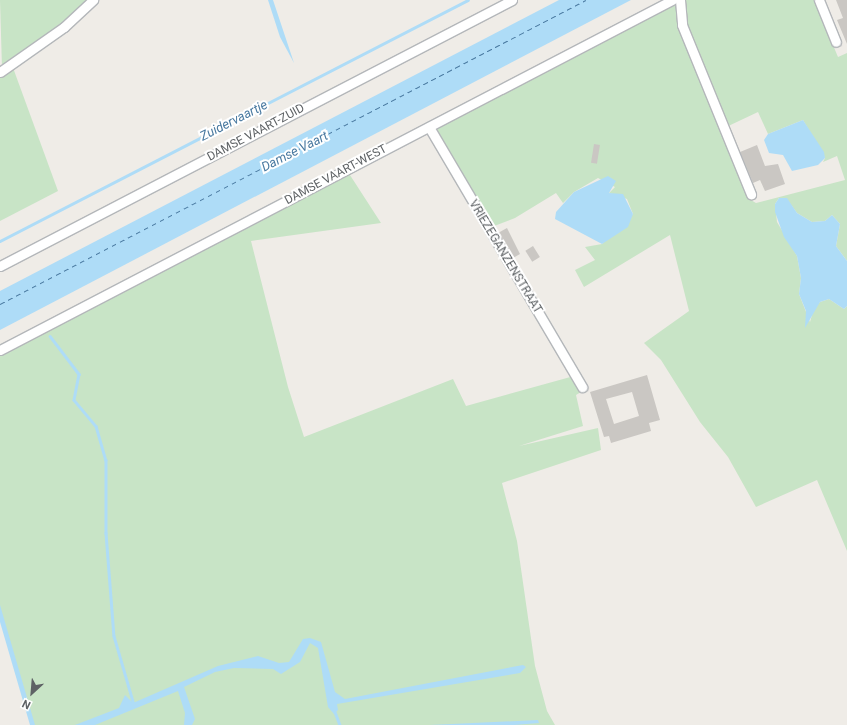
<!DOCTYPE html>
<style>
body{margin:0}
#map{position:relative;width:847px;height:725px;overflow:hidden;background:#efece7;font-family:Roboto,sans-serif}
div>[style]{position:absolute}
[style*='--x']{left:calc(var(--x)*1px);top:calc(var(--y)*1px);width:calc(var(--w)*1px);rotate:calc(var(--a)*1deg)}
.green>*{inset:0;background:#c8e4c6}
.water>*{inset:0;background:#aedcf7}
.stream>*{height:2.5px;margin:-1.25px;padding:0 1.25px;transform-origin:1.25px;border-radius:1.25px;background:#aedcf7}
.ferry>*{height:1px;margin-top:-0.5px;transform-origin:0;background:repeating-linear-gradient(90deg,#4979a0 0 5px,transparent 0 9px)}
.building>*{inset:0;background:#cac7c3;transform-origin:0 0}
.roads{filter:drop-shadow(1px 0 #b4b7ba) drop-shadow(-1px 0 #b4b7ba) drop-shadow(0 1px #b4b7ba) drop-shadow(0 -1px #b4b7ba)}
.minor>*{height:9px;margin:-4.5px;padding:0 4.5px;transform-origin:4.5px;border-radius:4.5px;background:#fff}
span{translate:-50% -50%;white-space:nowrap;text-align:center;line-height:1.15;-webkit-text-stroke:4px #fff;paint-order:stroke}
.street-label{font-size:12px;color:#5e6265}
.water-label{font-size:13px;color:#4979a0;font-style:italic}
.north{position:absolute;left:12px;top:673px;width:40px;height:40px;-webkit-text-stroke:3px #fff;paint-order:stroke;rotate:206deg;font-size:11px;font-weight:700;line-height:16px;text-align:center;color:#5e6265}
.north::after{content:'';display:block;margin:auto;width:14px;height:18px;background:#5e6265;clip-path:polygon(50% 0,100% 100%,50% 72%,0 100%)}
</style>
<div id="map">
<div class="green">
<div style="clip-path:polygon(0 0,91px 0,81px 11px,2px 68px)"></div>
<div style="clip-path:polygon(evenodd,676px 0,814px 0,838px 57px,847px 53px,847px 261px,836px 246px,840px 224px,832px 215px,825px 221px,812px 222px,797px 213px,786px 198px,779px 198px,775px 204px,777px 222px,797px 256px,801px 278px,799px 294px,810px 322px,814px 308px,820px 302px,829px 299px,844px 309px,847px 306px,847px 551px,817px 480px,756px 507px,728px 457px,700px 422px,661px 360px,644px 343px,689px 311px,670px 235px,584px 287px,575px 270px,595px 260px,585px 247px,602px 244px,633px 214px,627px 199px,609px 193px,615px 187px,598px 178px,574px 192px,563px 203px,556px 193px,515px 218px,489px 228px,436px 132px,441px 123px,676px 0,758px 112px,768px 134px,803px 120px,825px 158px,823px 162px,837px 156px,845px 180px,756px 203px,749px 199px,722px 129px,758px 112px)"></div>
<div style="clip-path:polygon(12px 65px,58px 191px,0 221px,0 75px)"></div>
<div style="clip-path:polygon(348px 172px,381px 223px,251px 241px,288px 387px,304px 437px,453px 379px,466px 406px,574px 376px,581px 392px,576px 395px,583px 426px,519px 446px,598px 428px,601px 450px,502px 483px,517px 541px,535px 666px,547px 711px,555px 725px,33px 725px,0 617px,0 351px)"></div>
</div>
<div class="water">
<div style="clip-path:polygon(268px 0,273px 0,294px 63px,280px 37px)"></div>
<div style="clip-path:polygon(559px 0,631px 0,0 330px,0 291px)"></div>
<div style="clip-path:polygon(803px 120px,824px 152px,825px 158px,818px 165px,792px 171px,783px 155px,769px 153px,764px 140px,768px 134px)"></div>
<div style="clip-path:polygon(608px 176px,616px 181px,609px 193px,623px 194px,633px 214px,628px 227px,602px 244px,555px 219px,556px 212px,574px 192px)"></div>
<div style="clip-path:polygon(779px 198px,787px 198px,797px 213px,812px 222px,825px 221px,832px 215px,840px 224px,836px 246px,847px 261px,847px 306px,844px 309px,829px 299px,820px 302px,805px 328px,806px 311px,799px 294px,801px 278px,797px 256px,784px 237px,775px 212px,775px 204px)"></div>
<div style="clip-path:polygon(0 605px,35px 725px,30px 725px,0 622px)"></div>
<div style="clip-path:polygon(310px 638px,321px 642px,335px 692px,345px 699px,523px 665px,526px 667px,520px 673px,337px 704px,338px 710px,334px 714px,328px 707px,318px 648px,310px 643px,300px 662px,281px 674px,273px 669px,234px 668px,215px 672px,184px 687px,195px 719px,192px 725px,184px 725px,185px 713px,178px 691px,95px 725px,75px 725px,119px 708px,125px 695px,133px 703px,218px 666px,258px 656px,279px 663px,289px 662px,303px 639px)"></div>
<div style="clip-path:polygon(538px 720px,539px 723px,514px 725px,430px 725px)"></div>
</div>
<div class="stream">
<div style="--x:0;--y:241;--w:526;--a:-27.25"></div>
<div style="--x:50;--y:336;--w:48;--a:52.7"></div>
<div style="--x:79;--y:374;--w:26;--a:101"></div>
<div style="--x:74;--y:400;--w:34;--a:50"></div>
<div style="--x:96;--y:426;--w:35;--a:74"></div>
<div style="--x:106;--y:460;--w:73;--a:90"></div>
<div style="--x:106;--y:533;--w:103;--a:85.6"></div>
<div style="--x:114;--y:636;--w:72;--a:73.8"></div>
<div style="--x:335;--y:712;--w:14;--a:69"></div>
</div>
<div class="ferry">
<div style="--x:0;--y:304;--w:660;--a:-27.42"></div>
</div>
<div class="building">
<div style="clip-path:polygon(836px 0,847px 0,847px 44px,837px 20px,843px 18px)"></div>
<div style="left:594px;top:144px;width:6px;height:19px;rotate:9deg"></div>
<div style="clip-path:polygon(757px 145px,765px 166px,778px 164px,785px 184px,765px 191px,760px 180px,753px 183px,740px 152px)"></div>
<div style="clip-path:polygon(507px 228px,520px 254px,513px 258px,498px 233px)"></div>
<div style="left:533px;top:246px;width:13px;height:9px;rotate:58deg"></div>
<div style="clip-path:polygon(evenodd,647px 375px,660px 420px,649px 423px,651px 431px,611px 443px,609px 436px,604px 437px,590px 392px,647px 375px,632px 392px,639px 416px,614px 424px,606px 399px,632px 392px)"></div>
</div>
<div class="roads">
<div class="minor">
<div style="--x:680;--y:0;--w:25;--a:85"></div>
<div style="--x:682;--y:25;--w:183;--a:67.8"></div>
<div style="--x:819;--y:0;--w:45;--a:68"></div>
<div style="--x:0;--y:72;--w:78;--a:-35.1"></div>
<div style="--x:64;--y:27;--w:40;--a:-43"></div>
<div style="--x:429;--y:127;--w:302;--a:59.5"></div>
<div style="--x:0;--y:266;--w:577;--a:-27.45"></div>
<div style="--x:0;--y:350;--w:758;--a:-27.51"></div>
</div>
</div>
<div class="street-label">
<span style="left:256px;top:133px;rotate:-28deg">DAMSE VAART-ZUID</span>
<span style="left:336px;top:175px;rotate:-28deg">DAMSE VAART-WEST</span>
<span style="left:505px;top:257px;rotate:59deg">VRIEZEGANZENSTRAAT</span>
</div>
<div class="water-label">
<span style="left:234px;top:121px;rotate:-27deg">Zuidervaartje</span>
<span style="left:295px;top:152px;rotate:-27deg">Damse Vaart</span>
</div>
<div class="north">N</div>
</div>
